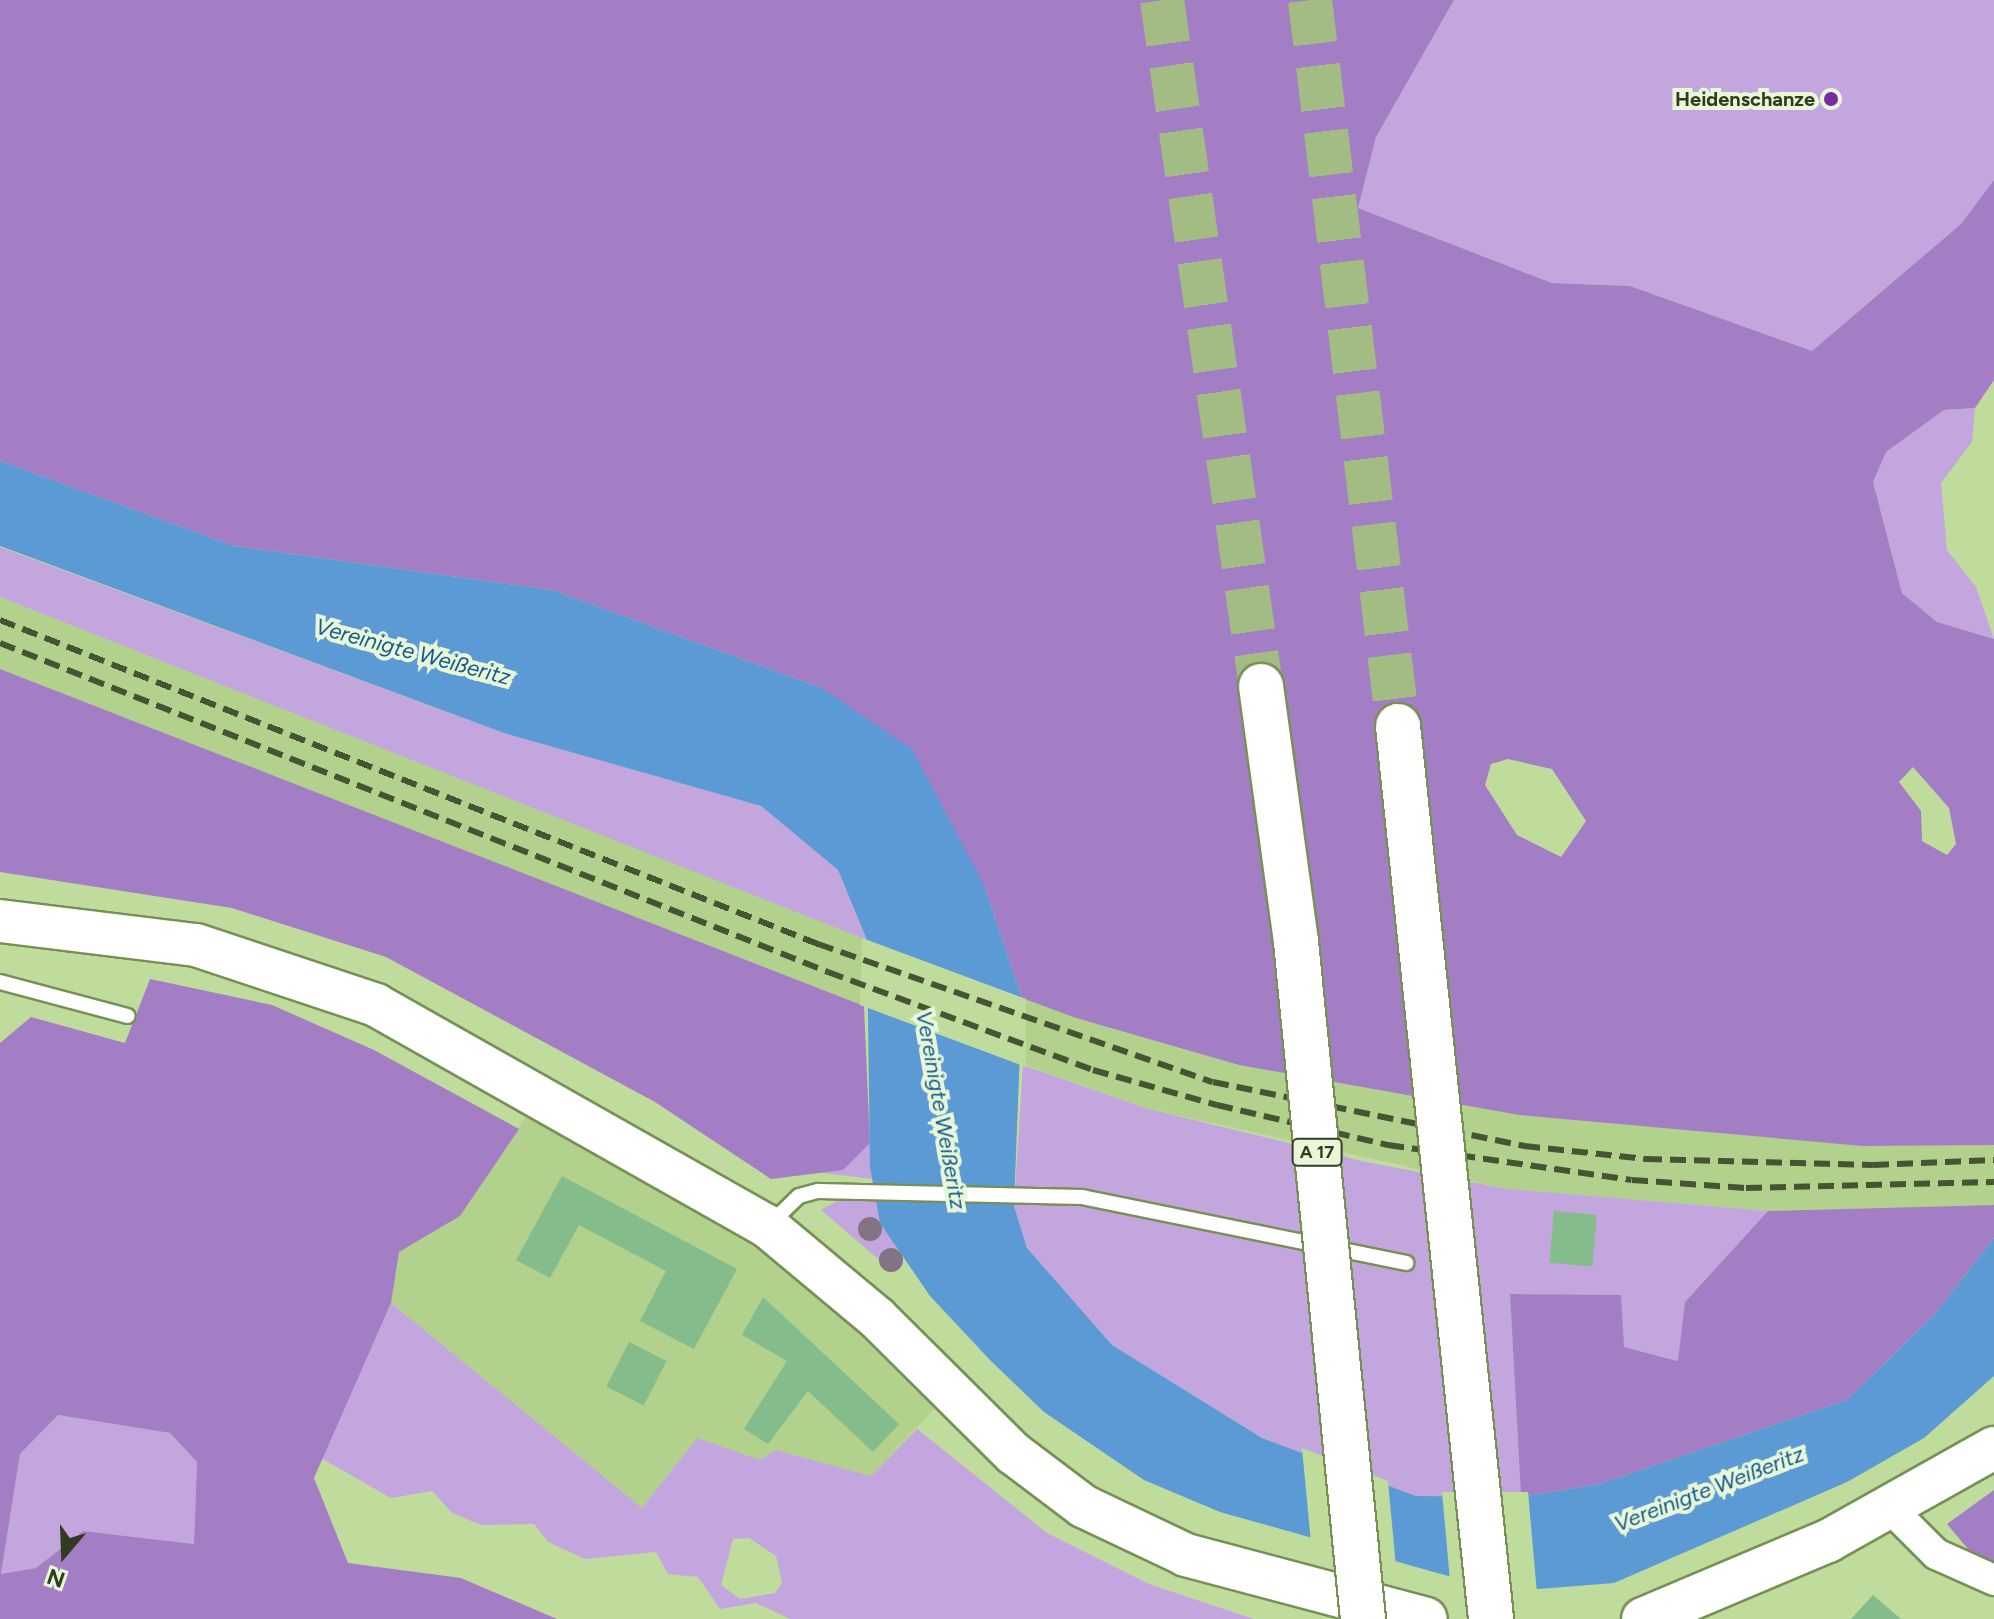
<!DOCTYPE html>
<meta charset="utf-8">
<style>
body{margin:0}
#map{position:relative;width:1994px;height:1619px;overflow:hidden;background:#bfdc9c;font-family:Figtree,sans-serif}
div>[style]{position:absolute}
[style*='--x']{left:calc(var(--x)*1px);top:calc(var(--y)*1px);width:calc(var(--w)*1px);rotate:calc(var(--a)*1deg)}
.built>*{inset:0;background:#b1d18c}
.green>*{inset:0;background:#c4a6df}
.forest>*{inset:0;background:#a47ec4}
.water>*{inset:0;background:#5b9ad4}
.pier>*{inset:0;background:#bfdc9c}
.building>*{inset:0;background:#84bc8c;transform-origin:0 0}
.highway-tunnel>*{height:44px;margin-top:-22px;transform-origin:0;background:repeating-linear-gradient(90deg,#a2bc83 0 44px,transparent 0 66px)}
.roads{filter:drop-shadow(2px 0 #769055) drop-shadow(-2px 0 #769055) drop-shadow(0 2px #769055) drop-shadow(0 -2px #769055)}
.lane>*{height:14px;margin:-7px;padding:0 7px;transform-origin:7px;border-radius:7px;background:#fff}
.street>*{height:30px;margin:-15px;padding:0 15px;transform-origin:15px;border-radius:15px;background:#fff}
.secondary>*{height:42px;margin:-21px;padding:0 21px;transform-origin:21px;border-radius:21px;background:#fff}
.rail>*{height:6px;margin-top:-3px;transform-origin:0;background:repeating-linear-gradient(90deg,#465434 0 16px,transparent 0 24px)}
.bridges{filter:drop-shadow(2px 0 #769055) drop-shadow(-2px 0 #769055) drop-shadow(0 2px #769055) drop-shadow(0 -2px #769055)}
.highway-bridge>*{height:44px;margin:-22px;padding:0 22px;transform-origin:22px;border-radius:22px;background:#fff}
.trees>*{width:24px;height:24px;margin:-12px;border-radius:50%;background:#827485}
.dots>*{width:22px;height:22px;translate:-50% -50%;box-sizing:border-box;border:4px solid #e8f7d7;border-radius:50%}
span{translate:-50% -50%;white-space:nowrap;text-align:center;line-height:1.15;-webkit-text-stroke:8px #e8f7d7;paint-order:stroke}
.shield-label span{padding:2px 6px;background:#e8f7d7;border:2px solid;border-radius:6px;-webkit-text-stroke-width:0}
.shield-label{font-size:18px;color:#303b21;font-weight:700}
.poi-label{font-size:20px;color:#303b21;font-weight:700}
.right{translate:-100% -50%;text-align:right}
.water-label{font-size:22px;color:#165a91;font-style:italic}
.north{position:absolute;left:24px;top:1515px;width:80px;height:80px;-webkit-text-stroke:6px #e8f7d7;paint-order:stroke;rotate:199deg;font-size:22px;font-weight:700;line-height:32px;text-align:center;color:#303b21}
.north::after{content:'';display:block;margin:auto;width:28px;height:36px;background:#303b21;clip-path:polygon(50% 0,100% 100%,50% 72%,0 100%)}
</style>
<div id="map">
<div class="built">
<div style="clip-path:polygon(0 597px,1076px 1018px,1239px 1065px,1519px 1115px,1862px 1146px,1994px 1145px,1994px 1205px,1768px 1211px,1508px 1189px,1145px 1108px,829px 994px,0 669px)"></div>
<div style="clip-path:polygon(528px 1113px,757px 1245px,834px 1309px,934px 1409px,871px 1476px,776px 1450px,760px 1461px,697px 1438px,642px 1508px,391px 1303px,399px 1252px,460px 1216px)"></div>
</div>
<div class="green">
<div style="clip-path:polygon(1454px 0,1994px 0,1994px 180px,1961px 224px,1812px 351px,1630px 286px,1552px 283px,1358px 208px,1376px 137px)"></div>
<div style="clip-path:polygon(1975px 408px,1972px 442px,1941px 483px,1947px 550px,1976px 587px,1994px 639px,1937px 622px,1902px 593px,1873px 482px,1886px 452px,1944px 410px)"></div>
<div style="clip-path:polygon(0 547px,504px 733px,761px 806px,838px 870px,867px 940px,0 597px)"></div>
<div style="clip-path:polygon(1023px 1065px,1145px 1108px,1366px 1162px,1508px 1189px,1768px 1211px,1685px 1302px,1679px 1361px,1624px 1347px,1510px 1294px,1521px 1497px,1416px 1496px,1262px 1438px,1112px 1345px,1027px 1248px,1014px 1206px)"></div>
<div style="clip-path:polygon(864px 1143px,870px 1143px,873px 1179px,799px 1170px,843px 1170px)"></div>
<div style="clip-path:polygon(837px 1201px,877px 1201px,902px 1260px,891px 1270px,821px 1210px)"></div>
<div style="clip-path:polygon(evenodd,391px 1303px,642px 1508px,697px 1438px,760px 1460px,776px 1450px,871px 1476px,917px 1429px,1047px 1533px,1149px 1584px,1254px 1619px,790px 1619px,756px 1603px,720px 1609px,698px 1577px,668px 1574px,656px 1552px,585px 1559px,548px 1542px,534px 1524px,481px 1525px,452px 1513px,432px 1491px,391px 1498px,321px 1458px,391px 1303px,749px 1538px,776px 1556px,782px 1583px,775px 1593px,740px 1599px,721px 1585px,733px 1539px,749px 1538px)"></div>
<div style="clip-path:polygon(58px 1415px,170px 1433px,197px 1462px,194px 1544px,83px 1531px,36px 1568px,1px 1574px,20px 1454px)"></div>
</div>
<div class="forest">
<div style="clip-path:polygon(evenodd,0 0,1454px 0,1376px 137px,1358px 208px,1552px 283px,1630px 286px,1812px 351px,1961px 224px,1994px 180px,1994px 380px,1975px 408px,1944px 410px,1886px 452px,1873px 482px,1902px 593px,1937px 622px,1994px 639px,1994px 1145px,1862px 1146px,1519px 1115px,1239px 1065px,1076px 1018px,1022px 998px,984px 885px,822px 688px,552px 590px,234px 546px,0 461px,0 0,1508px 759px,1552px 769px,1586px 821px,1561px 857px,1517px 835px,1485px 785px,1491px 764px,1508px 759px,0 0,1913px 767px,1949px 808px,1956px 844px,1947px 855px,1922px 841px,1921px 811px,1899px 782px,1913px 767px)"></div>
<div style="clip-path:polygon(0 669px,864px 1006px,870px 1143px,843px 1170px,771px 1179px,655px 1102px,386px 957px,232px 908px,0 872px)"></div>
<div style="clip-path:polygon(evenodd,150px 979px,272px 1005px,374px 1050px,519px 1129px,460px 1216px,399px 1252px,391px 1303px,314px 1478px,348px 1563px,461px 1578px,557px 1619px,0 1619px,0 1043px,31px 1017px,125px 1043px,150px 979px,58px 1415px,170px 1433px,197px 1462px,194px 1544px,83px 1531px,36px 1568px,1px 1574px,20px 1454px,58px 1415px)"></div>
<div style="clip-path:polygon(1994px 1205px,1994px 1238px,1935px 1314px,1847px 1400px,1600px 1484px,1521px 1497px,1510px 1294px,1621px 1295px,1624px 1347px,1678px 1361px,1685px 1302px,1768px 1211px)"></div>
<div style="clip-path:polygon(1994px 1490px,1994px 1567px,1966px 1556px,1968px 1549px,1947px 1524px)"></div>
</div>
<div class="water">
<div style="clip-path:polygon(0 461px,234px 546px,552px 590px,822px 688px,912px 749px,984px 885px,1022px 998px,1014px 1206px,1027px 1248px,1112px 1345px,1262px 1438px,1416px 1496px,1521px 1497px,1600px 1484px,1847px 1400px,1935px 1314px,1994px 1238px,1994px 1376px,1924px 1438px,1847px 1482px,1614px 1583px,1526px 1590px,1459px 1579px,1220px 1512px,1144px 1480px,1044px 1412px,990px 1360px,930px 1296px,880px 1223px,870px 1167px,867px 940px,838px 870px,761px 806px,504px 733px,0 546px)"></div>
</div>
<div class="pier">
<div style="clip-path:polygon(862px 938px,1026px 999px,1026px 1067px,860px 1005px)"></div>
<div style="clip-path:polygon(1302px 1448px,1388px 1481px,1396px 1567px,1311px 1543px)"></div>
<div style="clip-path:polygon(1442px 1492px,1528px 1492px,1537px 1593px,1450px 1581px)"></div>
</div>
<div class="building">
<div style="clip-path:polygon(562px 1176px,737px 1269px,694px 1349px,640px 1321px,666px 1271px,579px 1225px,550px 1278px,516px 1260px)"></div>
<div style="left:1554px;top:1211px;width:43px;height:52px;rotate:5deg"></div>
<div style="clip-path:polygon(763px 1297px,899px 1424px,873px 1452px,808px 1391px,768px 1444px,744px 1429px,787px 1361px,742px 1335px)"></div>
<div style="left:629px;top:1342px;width:42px;height:50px;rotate:27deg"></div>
<div style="clip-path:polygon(1873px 1595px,1901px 1619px,1851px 1619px)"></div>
</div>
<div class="highway-tunnel">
<div style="--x:1162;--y:0;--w:693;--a:81.79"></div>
<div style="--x:1310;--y:0;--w:731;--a:83.09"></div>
</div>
<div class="roads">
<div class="lane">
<div style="--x:0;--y:982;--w:132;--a:14.9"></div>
<div style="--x:771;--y:1223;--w:39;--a:-44"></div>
<div style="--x:799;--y:1196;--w:20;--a:-15"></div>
<div style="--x:818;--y:1191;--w:264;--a:1.3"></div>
<div style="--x:1082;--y:1197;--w:331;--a:11.5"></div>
</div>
<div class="street">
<div style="--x:1891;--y:1509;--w:64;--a:45"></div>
<div style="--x:1936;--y:1554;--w:64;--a:24.1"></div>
</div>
<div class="secondary">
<div style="--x:0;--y:921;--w:197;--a:7"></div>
<div style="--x:196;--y:945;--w:190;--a:18.4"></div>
<div style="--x:376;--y:1005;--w:449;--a:29.5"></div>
<div style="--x:767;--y:1226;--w:143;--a:39.9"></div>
<div style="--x:877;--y:1318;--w:192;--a:44.8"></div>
<div style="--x:1013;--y:1453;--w:88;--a:37.1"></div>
<div style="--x:1083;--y:1506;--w:114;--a:25.4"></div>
<div style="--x:1186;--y:1555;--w:248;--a:14.9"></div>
<div style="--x:1643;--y:1619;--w:201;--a:-22.9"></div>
<div style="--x:1828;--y:1541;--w:190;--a:-29.3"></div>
</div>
</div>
<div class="rail">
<div style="--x:0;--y:620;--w:880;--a:21.61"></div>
<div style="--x:818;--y:944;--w:418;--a:19.3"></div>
<div style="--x:1213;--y:1082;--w:318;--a:11.6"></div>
<div style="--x:1524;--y:1146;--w:123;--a:6.1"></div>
<div style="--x:1646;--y:1159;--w:227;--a:1.5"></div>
<div style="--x:1873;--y:1165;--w:121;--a:-2.4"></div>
<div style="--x:0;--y:643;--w:891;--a:21.67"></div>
<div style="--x:828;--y:972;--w:283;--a:20.3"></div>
<div style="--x:1093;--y:1070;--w:129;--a:15.8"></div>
<div style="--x:1217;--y:1105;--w:176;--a:13.2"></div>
<div style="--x:1388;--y:1145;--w:246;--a:8.2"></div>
<div style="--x:1632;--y:1180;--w:114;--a:4"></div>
<div style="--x:1746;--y:1188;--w:248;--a:-1.4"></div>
</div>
<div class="bridges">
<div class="highway-bridge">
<div style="--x:1261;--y:686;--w:258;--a:82.2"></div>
<div style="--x:1296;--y:942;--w:680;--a:84.35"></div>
<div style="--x:1398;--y:726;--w:898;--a:84.05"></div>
</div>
</div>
<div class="trees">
<div style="left:870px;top:1229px"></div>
<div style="left:891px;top:1260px"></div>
</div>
<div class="dots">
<div style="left:1831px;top:99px;background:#732da1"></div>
</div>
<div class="shield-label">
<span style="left:1317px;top:1152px">A 17</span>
</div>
<div class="poi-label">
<span class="right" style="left:1815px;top:99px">Heidenschanze</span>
</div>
<div class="water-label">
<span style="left:413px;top:652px;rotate:15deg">Vereinigte Weißeritz</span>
<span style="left:941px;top:1110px;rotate:80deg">Vereinigte Weißeritz</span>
<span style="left:1709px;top:1489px;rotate:-21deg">Vereinigte Weißeritz</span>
</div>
<div class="north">N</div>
</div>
